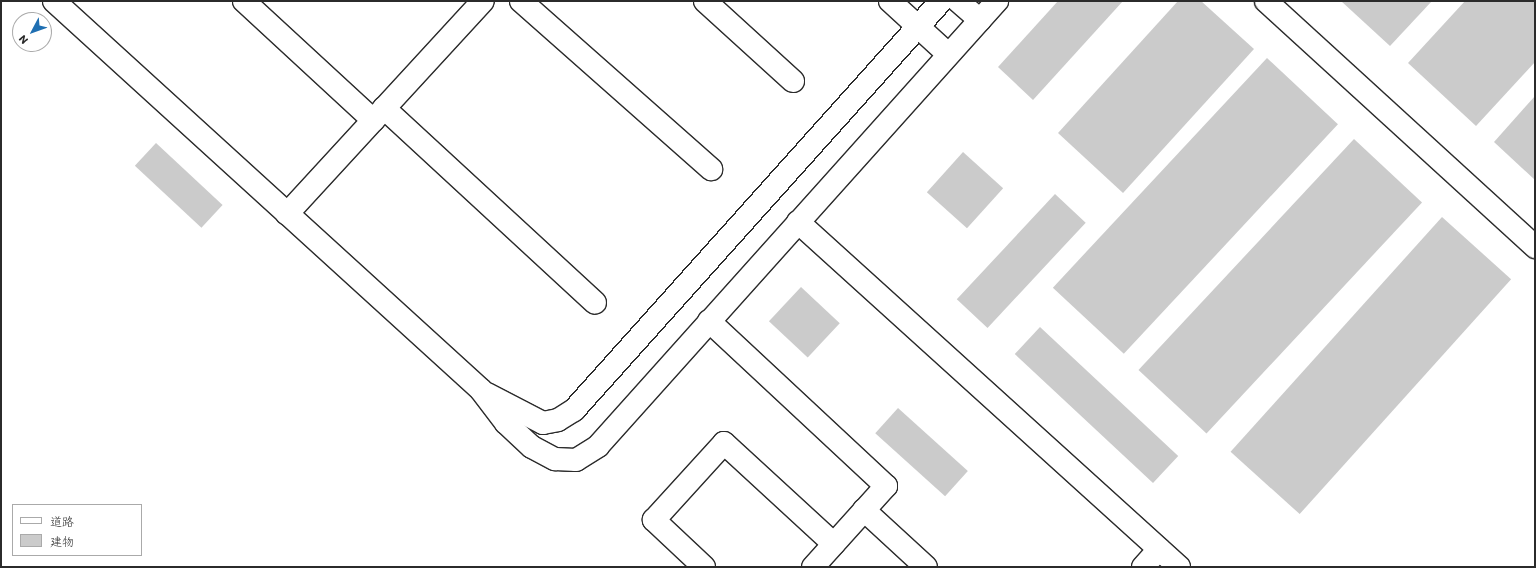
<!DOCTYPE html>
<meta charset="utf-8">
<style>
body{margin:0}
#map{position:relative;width:1536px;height:568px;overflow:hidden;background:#fff;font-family:Itim,"Klee One",sans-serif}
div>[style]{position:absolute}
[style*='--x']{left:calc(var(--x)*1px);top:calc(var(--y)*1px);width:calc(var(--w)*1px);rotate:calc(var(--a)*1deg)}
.building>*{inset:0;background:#cbcbcb;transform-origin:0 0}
.roads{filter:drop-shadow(1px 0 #2b2b2b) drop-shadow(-1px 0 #2b2b2b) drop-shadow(0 1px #2b2b2b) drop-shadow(0 -1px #2b2b2b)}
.minor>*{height:22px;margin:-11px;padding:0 11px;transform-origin:11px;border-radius:11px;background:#fff}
span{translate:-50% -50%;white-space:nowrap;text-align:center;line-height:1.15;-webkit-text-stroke:4px #fff;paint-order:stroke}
.frame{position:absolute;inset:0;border:2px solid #2b2b2b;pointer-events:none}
.legend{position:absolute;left:12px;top:504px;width:130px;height:52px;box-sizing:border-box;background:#fff;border:1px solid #aaa;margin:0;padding:5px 7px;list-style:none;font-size:12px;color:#2b2b2b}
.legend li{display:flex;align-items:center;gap:8px;height:20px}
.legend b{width:20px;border:1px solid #aaa}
.north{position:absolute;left:12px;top:12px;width:40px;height:40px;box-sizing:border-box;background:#fff;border:1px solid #aaa;border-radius:50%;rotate:229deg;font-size:11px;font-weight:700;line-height:16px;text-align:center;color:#2b2b2b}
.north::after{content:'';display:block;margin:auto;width:14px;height:18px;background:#1f6fb2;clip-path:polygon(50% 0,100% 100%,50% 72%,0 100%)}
</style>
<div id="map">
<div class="building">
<div style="clip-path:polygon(1058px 1px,1123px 1px,1033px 100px,998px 67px)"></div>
<div style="clip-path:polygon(1178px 1px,1201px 1px,1254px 49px,1123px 193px,1058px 133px)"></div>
<div style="clip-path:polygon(1341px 1px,1432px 1px,1390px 46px)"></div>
<div style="clip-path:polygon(1465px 1px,1535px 1px,1535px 62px,1476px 126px,1408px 63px)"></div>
<div style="left:1267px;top:58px;width:97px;height:314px;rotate:43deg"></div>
<div style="clip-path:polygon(1535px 96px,1535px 180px,1494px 142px)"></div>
<div style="left:1354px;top:139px;width:93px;height:316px;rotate:43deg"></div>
<div style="left:156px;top:143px;width:91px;height:31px;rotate:43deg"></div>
<div style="left:963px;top:152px;width:54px;height:54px;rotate:42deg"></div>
<div style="left:1055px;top:194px;width:42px;height:144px;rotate:43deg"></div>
<div style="left:1442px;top:217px;width:93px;height:316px;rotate:42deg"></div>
<div style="left:801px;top:287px;width:53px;height:47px;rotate:43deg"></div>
<div style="left:1040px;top:327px;width:189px;height:37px;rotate:43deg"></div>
<div style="left:898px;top:408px;width:94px;height:34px;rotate:42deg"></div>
</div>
<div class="roads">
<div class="minor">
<div style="--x:54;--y:1;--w:578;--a:42.33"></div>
<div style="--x:481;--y:390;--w:41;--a:52.9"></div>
<div style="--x:506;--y:423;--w:35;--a:43"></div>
<div style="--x:532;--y:447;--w:26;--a:28"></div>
<div style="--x:555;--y:459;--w:21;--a:3"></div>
<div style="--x:576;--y:460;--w:26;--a:-32"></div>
<div style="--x:598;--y:446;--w:598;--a:-48.12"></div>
<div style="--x:244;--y:1;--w:176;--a:42.7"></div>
<div style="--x:521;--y:1;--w:254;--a:41.5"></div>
<div style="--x:705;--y:1;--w:119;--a:42.3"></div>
<div style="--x:890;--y:1;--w:79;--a:42.4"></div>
<div style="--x:958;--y:1;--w:29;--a:41"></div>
<div style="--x:1266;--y:1;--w:365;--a:42.4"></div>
<div style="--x:384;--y:108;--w:287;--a:42.7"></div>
<div style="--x:287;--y:214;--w:289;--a:-47.4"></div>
<div style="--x:798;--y:222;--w:514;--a:42.16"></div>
<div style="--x:709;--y:321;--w:242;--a:43"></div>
<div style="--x:886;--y:486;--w:109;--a:132"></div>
<div style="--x:487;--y:394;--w:63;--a:27.4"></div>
<div style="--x:543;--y:423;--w:15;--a:-11"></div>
<div style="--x:558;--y:420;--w:19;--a:-32"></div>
<div style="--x:574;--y:410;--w:550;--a:-48.1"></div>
<div style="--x:864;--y:510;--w:84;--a:42.6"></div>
<div style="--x:704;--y:567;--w:69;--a:-136.8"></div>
<div style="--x:654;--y:520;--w:104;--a:-47.7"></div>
<div style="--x:724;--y:443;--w:149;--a:42.6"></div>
<div style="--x:1143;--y:567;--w:24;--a:-48"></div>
</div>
</div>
<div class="frame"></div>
<ul class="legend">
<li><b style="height:5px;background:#fff"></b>道路</li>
<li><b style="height:11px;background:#cbcbcb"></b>建物</li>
</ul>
<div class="north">N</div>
</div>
